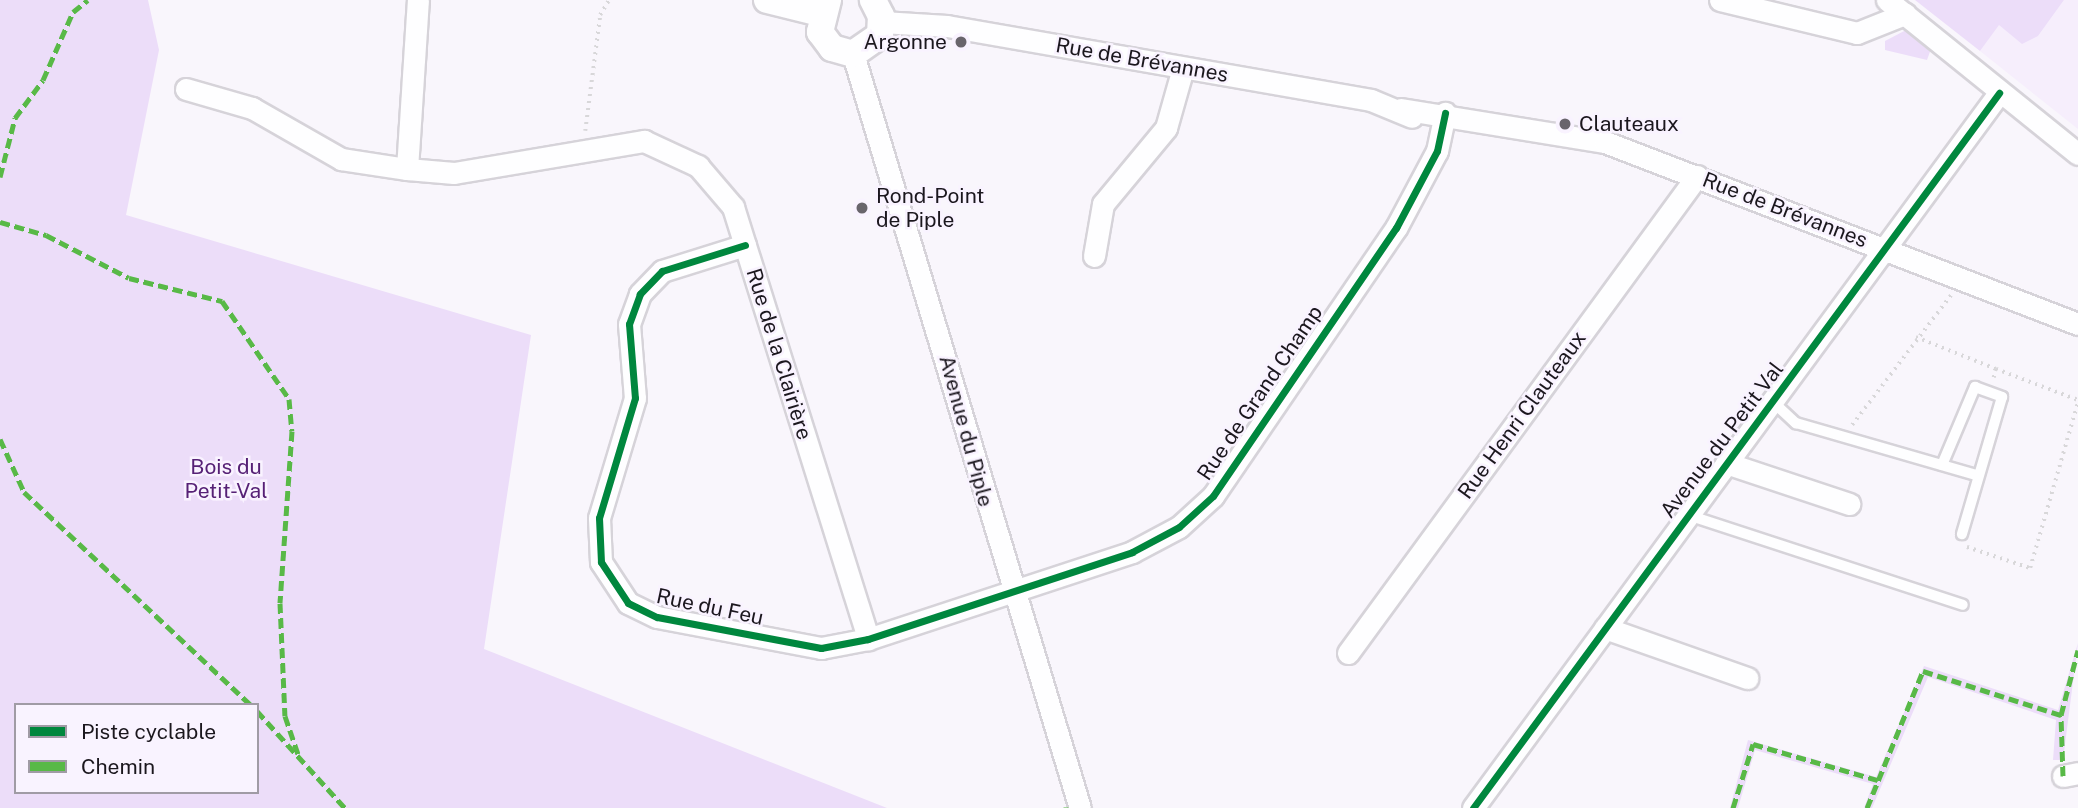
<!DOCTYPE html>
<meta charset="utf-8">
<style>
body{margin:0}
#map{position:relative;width:2078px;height:808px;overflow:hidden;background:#f9f6fc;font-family:"Public Sans",sans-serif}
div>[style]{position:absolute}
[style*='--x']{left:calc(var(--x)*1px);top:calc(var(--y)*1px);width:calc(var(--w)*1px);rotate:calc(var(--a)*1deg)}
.built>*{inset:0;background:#f6eefc}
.green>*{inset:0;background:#ecddf9}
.path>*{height:3.5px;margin-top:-1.75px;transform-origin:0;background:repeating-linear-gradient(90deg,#d8d7d9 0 2px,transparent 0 7px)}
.roads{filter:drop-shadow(2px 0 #d6d3d9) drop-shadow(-2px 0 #d6d3d9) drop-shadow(0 2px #d6d3d9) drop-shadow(0 -2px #d6d3d9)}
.service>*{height:10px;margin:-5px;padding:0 5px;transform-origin:5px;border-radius:5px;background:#fefeff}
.minor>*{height:21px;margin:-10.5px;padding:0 10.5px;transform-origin:10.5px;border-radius:10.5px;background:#fefeff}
.tertiary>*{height:26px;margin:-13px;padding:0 13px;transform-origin:13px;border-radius:13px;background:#fefeff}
.quiet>*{height:5px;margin-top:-2.5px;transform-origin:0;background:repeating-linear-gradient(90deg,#58b947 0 10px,transparent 0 15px)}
.cycleway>*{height:7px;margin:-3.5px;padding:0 3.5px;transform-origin:3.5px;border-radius:3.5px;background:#00873e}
.dots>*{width:19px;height:19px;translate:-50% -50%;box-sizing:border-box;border:4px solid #f9f3ff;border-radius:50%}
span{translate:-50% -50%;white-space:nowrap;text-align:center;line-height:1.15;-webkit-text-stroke:5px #f9f3ff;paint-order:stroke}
.poi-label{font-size:21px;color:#1b171e}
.right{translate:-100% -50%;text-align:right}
.left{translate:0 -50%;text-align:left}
.street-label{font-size:21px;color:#1b171e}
.park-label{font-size:21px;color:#562176}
.legend{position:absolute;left:14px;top:703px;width:245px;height:91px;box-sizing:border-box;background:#f9f3ff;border:2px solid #a09ba5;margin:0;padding:9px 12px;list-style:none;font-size:21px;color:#1b171e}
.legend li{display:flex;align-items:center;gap:14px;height:35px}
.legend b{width:35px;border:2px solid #a09ba5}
</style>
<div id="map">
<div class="built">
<div style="clip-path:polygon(2064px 0,2078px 0,2078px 129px,1980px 51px,1999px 24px,2038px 36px)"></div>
</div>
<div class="green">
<div style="clip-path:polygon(evenodd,0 0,148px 0,159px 50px,126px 215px,531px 335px,484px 649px,887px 808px,0 808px,0 0,16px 705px,257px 705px,257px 792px,16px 792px,16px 705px)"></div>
<div style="clip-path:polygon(1915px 0,2064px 0,2038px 36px,2022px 44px,1999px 25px,1980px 51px)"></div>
<div style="clip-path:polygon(1908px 29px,1932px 46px,1927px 60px,1885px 50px,1885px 41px)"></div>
<div style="clip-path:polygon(2078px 643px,2063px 760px,2053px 760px,2056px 720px,1928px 677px,1872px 808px,1864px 808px,1873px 784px,1755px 750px,1738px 808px,1730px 808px,1748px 740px,1876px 777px,1924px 666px,2058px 710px)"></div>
</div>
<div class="path">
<div style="--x:585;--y:131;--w:117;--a:-82.6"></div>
<div style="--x:600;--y:15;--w:17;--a:-59"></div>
<div style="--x:1916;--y:337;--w:86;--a:21.8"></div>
<div style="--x:1996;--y:369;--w:9;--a:103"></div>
<div style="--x:1996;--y:369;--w:88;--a:20.7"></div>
<div style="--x:1852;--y:425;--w:163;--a:-52.7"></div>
<div style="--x:1967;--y:547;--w:66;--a:18.4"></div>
<div style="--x:2030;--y:568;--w:173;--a:-73.9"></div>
</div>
<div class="roads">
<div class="service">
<div style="--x:1772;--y:401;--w:33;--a:43"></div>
<div style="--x:1796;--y:423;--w:187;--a:16.1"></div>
<div style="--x:1942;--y:465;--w:85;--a:-67.1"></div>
<div style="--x:1975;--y:387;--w:29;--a:20"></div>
<div style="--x:2002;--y:397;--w:143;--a:106.3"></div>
<div style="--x:1688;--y:515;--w:289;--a:18.1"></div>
</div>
<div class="minor">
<div style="--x:1720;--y:0;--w:141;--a:13.5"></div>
<div style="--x:1857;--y:33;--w:52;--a:-21.6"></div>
<div style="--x:1887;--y:0;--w:245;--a:38.9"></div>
<div style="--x:882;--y:22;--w:65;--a:3.5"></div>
<div style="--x:947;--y:26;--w:430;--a:9.9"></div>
<div style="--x:1371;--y:100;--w:44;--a:22.5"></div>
<div style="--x:853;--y:54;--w:787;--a:73.25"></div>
<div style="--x:186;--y:89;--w:69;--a:16.1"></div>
<div style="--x:252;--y:108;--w:103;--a:29.8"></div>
<div style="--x:341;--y:159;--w:67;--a:8.6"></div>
<div style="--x:407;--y:169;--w:47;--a:4.9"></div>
<div style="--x:454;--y:173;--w:193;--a:-9.6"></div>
<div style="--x:644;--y:141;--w:60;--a:24.8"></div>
<div style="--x:698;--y:166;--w:54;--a:49.5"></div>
<div style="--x:733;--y:207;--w:453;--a:72.6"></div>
<div style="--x:1401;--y:109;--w:207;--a:9.2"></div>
<div style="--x:1605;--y:142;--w:507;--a:21.05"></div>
<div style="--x:407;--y:169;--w:169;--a:-86.3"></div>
<div style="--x:745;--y:245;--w:87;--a:162.6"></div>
<div style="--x:662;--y:271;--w:32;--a:134"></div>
<div style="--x:640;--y:294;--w:32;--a:110"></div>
<div style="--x:629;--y:324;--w:74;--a:85.4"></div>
<div style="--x:635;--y:398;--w:125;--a:106.7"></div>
<div style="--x:599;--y:518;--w:44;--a:87.4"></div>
<div style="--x:601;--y:562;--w:49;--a:56.6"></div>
<div style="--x:628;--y:603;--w:32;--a:26"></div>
<div style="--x:657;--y:617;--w:167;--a:10.7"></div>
<div style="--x:821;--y:648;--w:48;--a:-10.8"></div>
<div style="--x:868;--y:639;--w:278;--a:-18.2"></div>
<div style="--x:1132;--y:552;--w:53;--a:-28"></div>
<div style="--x:1179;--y:527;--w:46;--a:-42.4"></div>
<div style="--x:1213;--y:496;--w:325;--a:-55.7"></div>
<div style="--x:1396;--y:228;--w:87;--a:-62"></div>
<div style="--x:1437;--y:151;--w:39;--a:-78"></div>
<div style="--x:1094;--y:256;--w:53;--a:-80.2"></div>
<div style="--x:1103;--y:204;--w:99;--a:-50.3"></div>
<div style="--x:1166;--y:128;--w:62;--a:-74.2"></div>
<div style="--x:1726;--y:463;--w:130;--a:18.4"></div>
<div style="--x:1605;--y:628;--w:151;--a:19.4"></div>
<div style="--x:1348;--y:653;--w:591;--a:-53.81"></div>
<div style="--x:2063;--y:776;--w:15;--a:-11"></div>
<div style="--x:1473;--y:808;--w:888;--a:-53.66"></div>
</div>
<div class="tertiary">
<div style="--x:767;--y:0;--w:55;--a:13.8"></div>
<div style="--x:828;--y:0;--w:33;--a:104"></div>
<div style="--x:820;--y:32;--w:20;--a:53"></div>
<div style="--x:832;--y:48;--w:22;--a:16"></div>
<div style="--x:853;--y:54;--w:33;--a:-35"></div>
<div style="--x:880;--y:35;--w:19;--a:-87"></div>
<div style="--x:881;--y:16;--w:18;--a:-117"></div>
</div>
</div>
<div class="quiet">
<div style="--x:0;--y:177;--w:61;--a:-75.7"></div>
<div style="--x:15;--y:118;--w:47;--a:-53.6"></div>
<div style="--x:43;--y:80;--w:74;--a:-66.2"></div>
<div style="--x:73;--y:12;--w:19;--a:-39"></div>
<div style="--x:0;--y:222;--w:48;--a:15.8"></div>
<div style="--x:46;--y:235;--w:93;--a:27.4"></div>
<div style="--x:129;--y:278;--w:96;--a:13.9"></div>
<div style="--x:222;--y:301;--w:119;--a:55.6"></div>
<div style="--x:289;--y:399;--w:32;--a:85"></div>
<div style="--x:292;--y:431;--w:172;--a:94"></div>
<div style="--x:280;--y:603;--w:113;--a:87.5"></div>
<div style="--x:285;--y:716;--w:40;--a:71.1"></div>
<div style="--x:0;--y:439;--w:58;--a:65.6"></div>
<div style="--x:24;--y:492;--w:311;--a:43.2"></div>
<div style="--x:257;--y:711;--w:131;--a:47.8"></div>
<div style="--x:2063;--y:776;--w:61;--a:-91.9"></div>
<div style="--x:2061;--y:715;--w:67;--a:-75.3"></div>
<div style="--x:1066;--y:807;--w:1;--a:90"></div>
<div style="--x:1733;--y:808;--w:67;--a:-72.6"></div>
<div style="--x:1753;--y:744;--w:130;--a:16.1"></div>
<div style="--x:1867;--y:808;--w:148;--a:-67.8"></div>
<div style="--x:1923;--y:671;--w:145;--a:17.7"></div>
</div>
<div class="cycleway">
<div style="--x:745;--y:245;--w:87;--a:162.6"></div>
<div style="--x:662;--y:271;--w:32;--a:134"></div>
<div style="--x:640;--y:294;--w:32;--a:110"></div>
<div style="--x:629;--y:324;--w:74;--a:85.4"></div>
<div style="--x:635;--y:398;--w:125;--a:106.7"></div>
<div style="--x:599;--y:518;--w:44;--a:87.4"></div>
<div style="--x:601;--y:562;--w:49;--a:56.6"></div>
<div style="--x:628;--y:603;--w:32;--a:26"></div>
<div style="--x:657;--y:617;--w:167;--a:10.7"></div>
<div style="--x:821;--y:648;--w:48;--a:-10.8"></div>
<div style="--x:868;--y:639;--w:278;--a:-18.2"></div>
<div style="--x:1132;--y:552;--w:53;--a:-28"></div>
<div style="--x:1179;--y:527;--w:46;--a:-42.4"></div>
<div style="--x:1213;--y:496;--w:325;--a:-55.7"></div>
<div style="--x:1396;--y:228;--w:87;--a:-62"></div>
<div style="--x:1437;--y:151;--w:39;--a:-78"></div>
<div style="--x:1473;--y:808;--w:888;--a:-53.66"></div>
</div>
<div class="dots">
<div style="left:961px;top:42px;background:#69656c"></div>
<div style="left:1565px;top:124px;background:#69656c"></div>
<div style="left:862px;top:208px;background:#69656c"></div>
</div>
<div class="poi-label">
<span class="right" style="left:947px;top:42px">Argonne</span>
<span class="left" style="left:1579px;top:124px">Clauteaux</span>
<span class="left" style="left:876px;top:208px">Rond-Point<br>de Piple</span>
</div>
<div class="street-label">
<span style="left:1142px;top:60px;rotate:10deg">Rue de Brévannes</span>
<span style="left:1785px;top:210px;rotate:21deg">Rue de Brévannes</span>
<span style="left:779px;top:354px;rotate:73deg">Rue de la Clairière</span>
<span style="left:1260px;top:393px;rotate:-56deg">Rue de Grand Champ</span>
<span style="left:1522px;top:415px;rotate:-54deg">Rue Henri Clauteaux</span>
<span style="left:966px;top:431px;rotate:75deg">Avenue du Piple</span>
<span style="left:1722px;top:440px;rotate:-53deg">Avenue du Petit Val</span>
<span style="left:710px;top:607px;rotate:12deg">Rue du Feu</span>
</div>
<div class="park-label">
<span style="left:226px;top:479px">Bois du<br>Petit-Val</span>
</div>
<ul class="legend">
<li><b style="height:9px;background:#00873e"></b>Piste cyclable</li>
<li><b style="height:9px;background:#58b947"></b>Chemin</li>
</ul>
</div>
